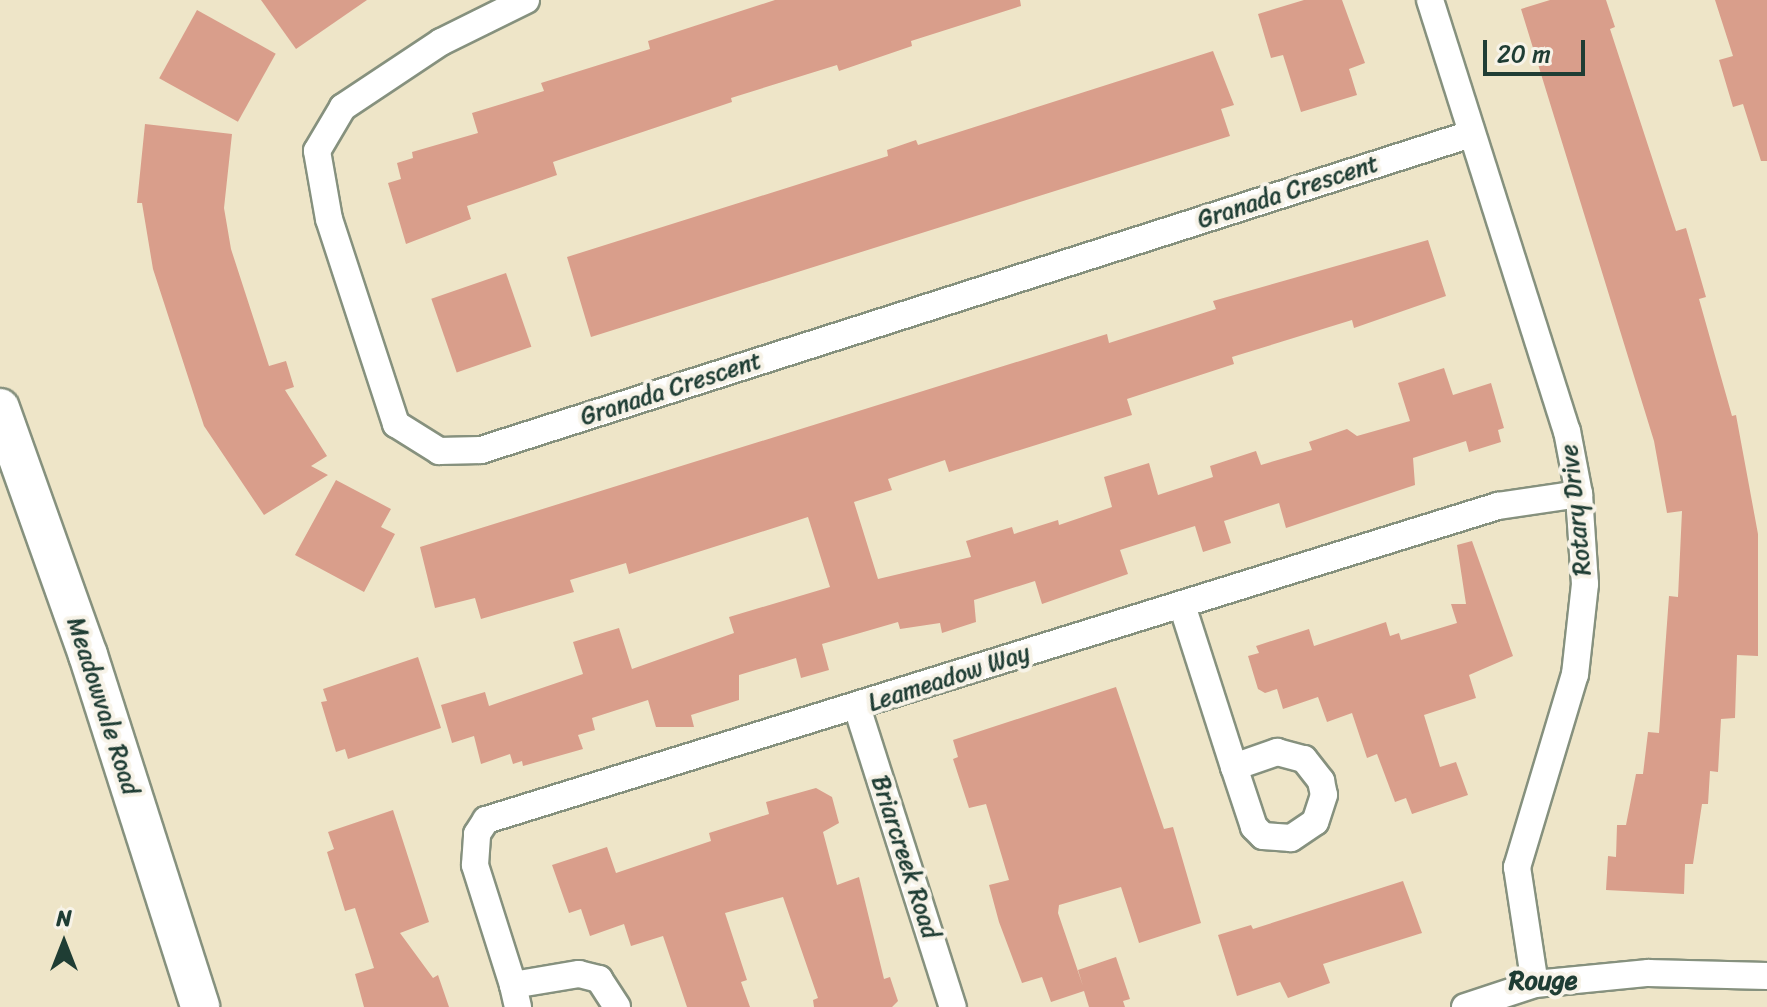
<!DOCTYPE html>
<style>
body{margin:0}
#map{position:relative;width:1767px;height:1007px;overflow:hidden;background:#eee5c8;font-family:Sriracha,sans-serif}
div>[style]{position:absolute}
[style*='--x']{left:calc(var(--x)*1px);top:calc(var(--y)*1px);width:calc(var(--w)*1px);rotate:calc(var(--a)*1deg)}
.building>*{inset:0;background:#d99e8b;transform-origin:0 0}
.roads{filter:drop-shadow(2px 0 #86917e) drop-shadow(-2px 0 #86917e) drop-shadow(0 2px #86917e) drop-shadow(0 -2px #86917e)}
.minor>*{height:26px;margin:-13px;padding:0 13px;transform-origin:13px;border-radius:13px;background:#fff}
.secondary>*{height:38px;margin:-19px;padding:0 19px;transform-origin:19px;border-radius:19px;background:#fff}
span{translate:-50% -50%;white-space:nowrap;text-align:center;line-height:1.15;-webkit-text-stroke:8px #f7f3e8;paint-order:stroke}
.street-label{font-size:24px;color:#1f3d34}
.neighbourhood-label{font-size:26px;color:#1f3d34;font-weight:700}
.north{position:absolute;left:24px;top:903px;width:80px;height:80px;-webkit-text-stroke:6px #f7f3e8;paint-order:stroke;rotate:0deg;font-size:22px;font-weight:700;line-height:32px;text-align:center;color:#1f3d34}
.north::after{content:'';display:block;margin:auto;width:28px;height:36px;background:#1f3d34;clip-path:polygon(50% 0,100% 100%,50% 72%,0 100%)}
.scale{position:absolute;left:1483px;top:40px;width:102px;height:36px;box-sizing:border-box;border:4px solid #1f3d34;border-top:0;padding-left:10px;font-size:24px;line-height:28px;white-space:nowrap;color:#1f3d34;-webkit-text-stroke:6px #f7f3e8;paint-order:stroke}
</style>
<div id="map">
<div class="building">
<div style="clip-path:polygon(261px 0,367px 0,296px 49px)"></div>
<div style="clip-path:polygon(775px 0,1020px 0,1021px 6px,911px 41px,912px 46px,839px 71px,837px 65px,731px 98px,732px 102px,553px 162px,557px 175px,467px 206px,471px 219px,406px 244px,388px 183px,401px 179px,397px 163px,413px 158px,412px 152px,478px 133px,472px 113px,544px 91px,541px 83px,650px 49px,648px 41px)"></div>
<div style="clip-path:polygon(1304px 0,1342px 0,1365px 63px,1349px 69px,1357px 95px,1301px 112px,1283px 55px,1271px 58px,1258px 14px)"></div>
<div style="clip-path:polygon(1550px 0,1606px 0,1615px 27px,1610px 29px,1676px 231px,1686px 228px,1706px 297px,1699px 299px,1732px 416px,1736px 415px,1758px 534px,1758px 656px,1737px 655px,1735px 718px,1721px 719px,1718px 772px,1710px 771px,1708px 804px,1702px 804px,1693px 864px,1685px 864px,1684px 894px,1606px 890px,1608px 856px,1616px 857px,1617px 825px,1626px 825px,1636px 774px,1643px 774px,1648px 732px,1659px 733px,1669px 596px,1678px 597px,1682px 511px,1667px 513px,1654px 441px,1521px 9px)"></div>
<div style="clip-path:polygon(1715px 0,1767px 0,1767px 161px,1761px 161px,1743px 104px,1733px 107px,1719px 60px,1733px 56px)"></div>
<div style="left:197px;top:10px;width:90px;height:78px;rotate:29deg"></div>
<div style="clip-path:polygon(1213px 51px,1234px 105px,1221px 109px,1230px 136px,591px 337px,567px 257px,888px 156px,887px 150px,916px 140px,918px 145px)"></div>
<div style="clip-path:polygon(145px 124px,232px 134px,224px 208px,231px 249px,269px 366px,286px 361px,294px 387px,285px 390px,327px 456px,311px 466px,328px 475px,264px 515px,204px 426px,153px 269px,142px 203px,137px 203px)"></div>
<div style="clip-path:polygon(1428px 240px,1446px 296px,1354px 328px,1352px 320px,1232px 357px,1234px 364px,1127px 399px,1132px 415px,949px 472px,945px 460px,888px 479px,892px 490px,854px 502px,878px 579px,971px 557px,966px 541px,1012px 527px,1014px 534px,1058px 520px,1059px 525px,1112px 507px,1104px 477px,1149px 463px,1158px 495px,1213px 477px,1210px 466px,1256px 451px,1261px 465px,1312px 450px,1309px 442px,1347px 429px,1357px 436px,1410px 421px,1398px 383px,1444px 368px,1453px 395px,1491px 383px,1504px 428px,1498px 430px,1501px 442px,1469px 452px,1466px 441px,1413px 458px,1415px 485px,1286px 528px,1279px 503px,1224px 521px,1231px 543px,1203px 552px,1195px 526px,1120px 550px,1128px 574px,1042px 604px,1035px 581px,974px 600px,976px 622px,942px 633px,940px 623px,900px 629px,898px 622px,822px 644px,829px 670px,801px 678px,796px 658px,739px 675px,739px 700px,691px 715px,694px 727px,656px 727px,648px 700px,592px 718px,595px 730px,578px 735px,583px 749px,523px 766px,522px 761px,513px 764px,510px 754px,481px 764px,474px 736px,452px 743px,441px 705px,485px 692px,489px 706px,583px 674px,573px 642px,619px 628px,632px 669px,734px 633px,729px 617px,830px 587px,808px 517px,629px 574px,626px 563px,570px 580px,574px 592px,481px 619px,475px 598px,435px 608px,420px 547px,1107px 334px,1109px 343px,1216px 309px,1213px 301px)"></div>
<div style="left:506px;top:273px;width:78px;height:79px;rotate:71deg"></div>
<div style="clip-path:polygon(336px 480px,391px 509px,381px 527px,395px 534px,364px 592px,295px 555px)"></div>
<div style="clip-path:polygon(1472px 541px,1513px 656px,1469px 675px,1476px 698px,1424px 715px,1440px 767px,1456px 762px,1468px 795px,1412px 814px,1406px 798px,1395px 802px,1377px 754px,1367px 758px,1352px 713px,1327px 722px,1318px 697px,1283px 709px,1277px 689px,1265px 693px,1258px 689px,1248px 656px,1259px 653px,1256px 646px,1309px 629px,1314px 646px,1386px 622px,1390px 636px,1399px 633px,1401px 640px,1457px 623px,1451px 604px,1466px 604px,1457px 545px)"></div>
<div style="clip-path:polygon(418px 657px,441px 728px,348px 759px,345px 749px,336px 752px,321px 702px,327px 701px,323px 689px)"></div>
<div style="clip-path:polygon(1116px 687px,1164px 829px,1173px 827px,1201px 923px,1139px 943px,1121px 887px,1059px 905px,1058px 913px,1083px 986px,1078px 970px,1116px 957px,1130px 999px,1123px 1001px,1125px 1007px,1089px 1007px,1084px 991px,1051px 1002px,1042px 977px,1022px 983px,999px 922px,989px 885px,1009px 880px,986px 804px,969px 808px,953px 759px,958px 757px,953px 740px)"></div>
<div style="clip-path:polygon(816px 788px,832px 797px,839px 823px,823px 832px,837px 885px,859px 877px,884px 979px,890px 977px,898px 1001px,892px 1007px,814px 1007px,813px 1000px,818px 998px,783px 897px,725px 913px,747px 980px,741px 982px,750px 1007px,687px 1007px,663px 936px,631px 946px,624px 924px,590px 936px,581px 909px,569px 913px,552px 865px,607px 847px,616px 873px,711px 841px,709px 833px,769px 814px,766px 802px)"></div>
<div style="clip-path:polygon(393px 810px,429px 922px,400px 933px,433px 978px,438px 975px,449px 1007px,364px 1007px,355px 974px,374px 968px,355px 908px,345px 911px,327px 852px,334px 849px,328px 832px)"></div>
<div style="clip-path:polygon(1403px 881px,1422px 933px,1323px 964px,1330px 983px,1288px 998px,1280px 982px,1237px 996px,1218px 935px,1251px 925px,1253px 929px)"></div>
</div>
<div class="roads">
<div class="minor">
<div style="--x:526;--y:0;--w:95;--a:153.7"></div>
<div style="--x:441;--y:42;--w:118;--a:146.4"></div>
<div style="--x:343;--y:107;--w:51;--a:120.6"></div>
<div style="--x:317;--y:151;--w:69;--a:80"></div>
<div style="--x:329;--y:219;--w:216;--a:71.9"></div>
<div style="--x:396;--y:424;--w:51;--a:32.1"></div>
<div style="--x:439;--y:451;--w:42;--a:-1.4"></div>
<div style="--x:481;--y:450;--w:1039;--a:-17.7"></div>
<div style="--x:1430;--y:0;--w:452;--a:72.4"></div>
<div style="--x:1567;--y:431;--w:64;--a:79.2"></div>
<div style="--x:1579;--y:494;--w:90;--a:86.2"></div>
<div style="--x:1585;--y:584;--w:91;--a:96.3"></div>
<div style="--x:1575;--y:674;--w:202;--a:106.7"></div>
<div style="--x:1517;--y:867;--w:118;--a:81.3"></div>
<div style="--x:1182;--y:605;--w:170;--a:72.2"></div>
<div style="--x:857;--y:707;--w:315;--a:72.3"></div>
<div style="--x:1277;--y:752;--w:28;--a:15"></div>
<div style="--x:1304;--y:759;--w:28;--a:52"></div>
<div style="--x:1321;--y:781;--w:14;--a:78"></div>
<div style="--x:1324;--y:795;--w:28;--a:108"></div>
<div style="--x:1315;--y:822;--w:29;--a:146"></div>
<div style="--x:1291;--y:838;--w:28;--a:-176"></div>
<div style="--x:1263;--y:836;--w:13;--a:-135"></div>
<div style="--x:1254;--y:827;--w:63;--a:-108.4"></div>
<div style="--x:1234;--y:767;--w:46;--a:-19.2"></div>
<div style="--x:513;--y:985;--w:126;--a:-107.6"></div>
<div style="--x:475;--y:865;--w:31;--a:-86"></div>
<div style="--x:477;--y:834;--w:17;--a:-57"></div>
<div style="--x:486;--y:820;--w:1060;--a:-17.24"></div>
<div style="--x:1498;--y:506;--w:82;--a:-8.4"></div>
<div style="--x:518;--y:1007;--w:23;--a:-103"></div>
<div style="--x:513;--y:985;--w:67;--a:-9.5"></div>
<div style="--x:579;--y:974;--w:21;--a:14"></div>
<div style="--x:599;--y:979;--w:33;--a:57"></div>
<div style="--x:1465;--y:1007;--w:74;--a:-18.2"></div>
<div style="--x:1535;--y:984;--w:114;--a:-5.6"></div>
<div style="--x:1648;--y:973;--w:119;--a:1.4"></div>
</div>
<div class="secondary">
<div style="--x:0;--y:408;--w:262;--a:70.4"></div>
<div style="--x:88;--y:655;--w:369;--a:72.3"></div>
</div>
</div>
<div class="street-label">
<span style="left:1288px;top:192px;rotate:-18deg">Granada Crescent</span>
<span style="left:671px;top:389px;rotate:-18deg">Granada Crescent</span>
<span style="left:1576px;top:510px;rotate:-96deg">Rotary Drive</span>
<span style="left:949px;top:678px;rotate:-18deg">Leameadow Way</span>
<span style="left:103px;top:706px;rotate:72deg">Meadowvale Road</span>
<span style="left:905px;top:857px;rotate:72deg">Briarcreek Road</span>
</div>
<div class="neighbourhood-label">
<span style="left:1543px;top:981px">Rouge</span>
</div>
<div class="north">N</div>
<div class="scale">20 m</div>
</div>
